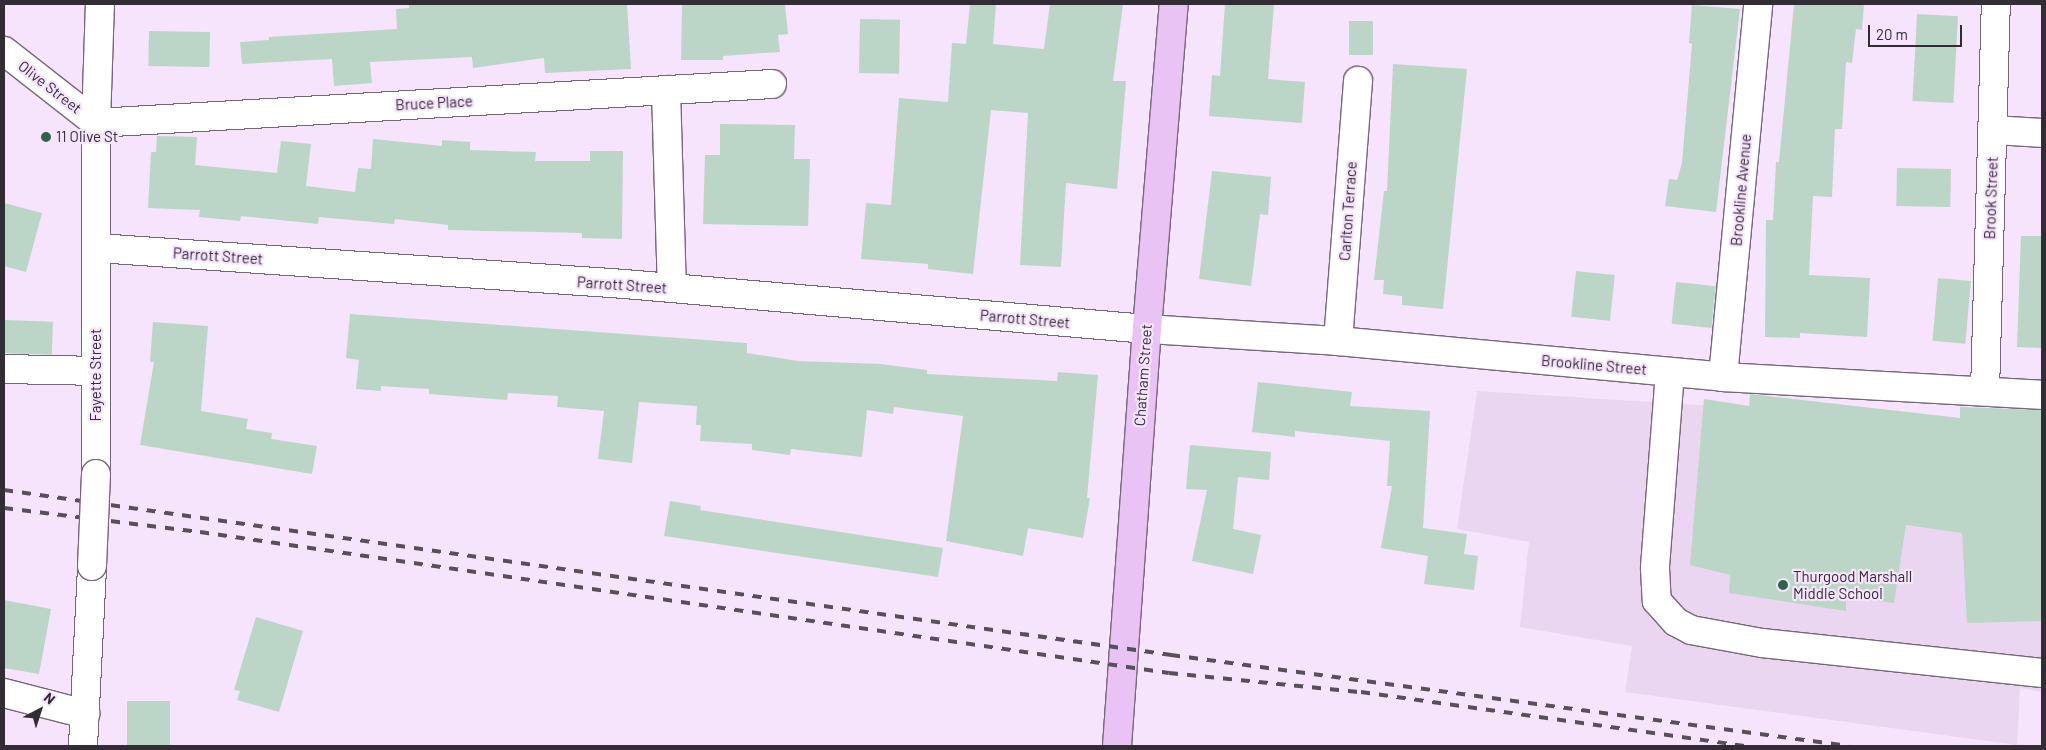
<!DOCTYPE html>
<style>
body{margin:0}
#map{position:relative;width:2046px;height:750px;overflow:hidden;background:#f5e4fb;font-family:Barlow,sans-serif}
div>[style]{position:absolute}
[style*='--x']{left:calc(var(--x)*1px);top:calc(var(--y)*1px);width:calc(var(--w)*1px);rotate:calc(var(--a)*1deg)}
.built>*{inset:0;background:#ebd6f2}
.building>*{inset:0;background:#bbd6c6;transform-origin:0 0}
.roads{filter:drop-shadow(1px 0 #76667a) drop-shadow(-1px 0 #76667a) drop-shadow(0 1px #76667a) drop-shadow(0 -1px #76667a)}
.minor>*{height:28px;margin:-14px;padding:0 14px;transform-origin:14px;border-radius:14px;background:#fff}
.major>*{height:28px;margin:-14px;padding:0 14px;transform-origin:14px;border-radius:14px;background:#e8c3f4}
.rail>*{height:4px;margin-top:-2px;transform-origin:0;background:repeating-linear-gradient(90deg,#574f5a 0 9px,transparent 0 18px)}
.bridges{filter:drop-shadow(1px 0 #76667a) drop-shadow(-1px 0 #76667a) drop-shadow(0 1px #76667a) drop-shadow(0 -1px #76667a)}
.minor-bridge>*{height:28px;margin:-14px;padding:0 14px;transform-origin:14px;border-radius:14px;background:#fff}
.dots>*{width:14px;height:14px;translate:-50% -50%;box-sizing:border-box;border:2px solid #f5e4fb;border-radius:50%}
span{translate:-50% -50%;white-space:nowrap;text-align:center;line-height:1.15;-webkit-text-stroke:4.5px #f5e4fb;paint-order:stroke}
.street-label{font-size:15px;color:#322c35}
.poi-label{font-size:15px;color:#322c35}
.left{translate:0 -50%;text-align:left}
.frame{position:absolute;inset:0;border:5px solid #322c35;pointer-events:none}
.north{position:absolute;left:15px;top:685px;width:50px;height:50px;-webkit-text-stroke:4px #f5e4fb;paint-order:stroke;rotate:40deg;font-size:14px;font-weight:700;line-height:20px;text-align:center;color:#322c35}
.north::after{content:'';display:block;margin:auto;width:18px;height:22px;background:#322c35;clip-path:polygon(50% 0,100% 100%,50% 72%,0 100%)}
.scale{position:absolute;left:1868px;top:25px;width:94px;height:22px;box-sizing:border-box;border:2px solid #322c35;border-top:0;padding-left:6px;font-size:15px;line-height:18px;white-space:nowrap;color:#322c35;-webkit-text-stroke:4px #f5e4fb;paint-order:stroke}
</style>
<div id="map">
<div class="built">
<div style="clip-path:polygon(1477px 391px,2042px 427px,2042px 692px,2020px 688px,2017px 745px,1625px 692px,1632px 646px,1520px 627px,1529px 542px,1457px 529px)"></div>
</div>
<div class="building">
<div style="clip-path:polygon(409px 4px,627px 4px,631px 69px,545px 73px,544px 58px,473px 68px,472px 57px,370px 62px,372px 83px,334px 86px,332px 59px,242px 64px,240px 42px,269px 40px,269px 37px,397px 29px,396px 9px,409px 8px)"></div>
<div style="clip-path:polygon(682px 4px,785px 4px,788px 34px,778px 35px,780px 52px,723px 56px,723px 60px,681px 60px)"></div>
<div style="clip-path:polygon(970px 4px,996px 4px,993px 44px,1044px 49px,1050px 4px,1123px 4px,1113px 81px,1126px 81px,1117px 189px,1066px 183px,1061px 267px,1020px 265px,1028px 113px,991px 110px,973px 274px,928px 269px,928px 264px,861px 259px,866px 203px,891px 205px,899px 98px,948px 102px,952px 43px,966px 44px)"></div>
<div style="clip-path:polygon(1225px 4px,1274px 4px,1268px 79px,1305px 82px,1302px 123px,1209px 116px,1212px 75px,1220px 76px)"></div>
<div style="clip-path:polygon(1794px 4px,1864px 4px,1862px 30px,1856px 29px,1852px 63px,1846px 62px,1842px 129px,1835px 129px,1832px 197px,1813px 196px,1809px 275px,1870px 278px,1867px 337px,1800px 333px,1800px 338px,1765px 337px,1766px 220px,1773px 220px,1776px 162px,1779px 162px)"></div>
<div style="clip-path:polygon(1692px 5px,1740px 9px,1716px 212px,1665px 206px,1669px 179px,1677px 180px,1682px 163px,1692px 44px,1689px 43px)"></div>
<div style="left:1917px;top:14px;width:41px;height:87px;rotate:3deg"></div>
<div style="left:860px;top:19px;width:40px;height:54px;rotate:1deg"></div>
<div style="left:1349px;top:21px;width:24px;height:34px"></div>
<div style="left:149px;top:31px;width:61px;height:35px;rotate:1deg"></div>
<div style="clip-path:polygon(1393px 64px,1467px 69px,1443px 309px,1402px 305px,1402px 296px,1383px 294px,1384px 280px,1374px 280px,1384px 191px,1387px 191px)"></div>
<div style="clip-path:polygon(720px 124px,795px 125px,794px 159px,810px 159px,808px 226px,703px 224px,705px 155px,720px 155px)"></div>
<div style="clip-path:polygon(157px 136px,197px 137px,195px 165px,277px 173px,281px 141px,311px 144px,306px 186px,355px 192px,358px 168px,371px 169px,373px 139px,442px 146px,442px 140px,470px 142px,470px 150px,536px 152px,535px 161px,590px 161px,590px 151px,623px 151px,622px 239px,582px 238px,582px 233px,448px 230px,448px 225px,395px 219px,394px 224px,319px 217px,318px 224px,241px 216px,240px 221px,199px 217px,200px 210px,148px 208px,151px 152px,156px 152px)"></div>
<div style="left:1897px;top:168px;width:54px;height:38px;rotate:1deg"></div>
<div style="clip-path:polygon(1212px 171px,1271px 177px,1268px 215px,1260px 214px,1251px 286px,1199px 279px)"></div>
<div style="clip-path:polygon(4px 203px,42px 213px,26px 272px,4px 266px)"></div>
<div style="clip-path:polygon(2021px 236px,2042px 236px,2042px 348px,2017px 347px)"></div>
<div style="left:1576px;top:271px;width:39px;height:46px;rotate:6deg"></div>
<div style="left:1938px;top:278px;width:33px;height:63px;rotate:5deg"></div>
<div style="left:1676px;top:282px;width:40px;height:42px;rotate:6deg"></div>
<div style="clip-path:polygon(350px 314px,747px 343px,747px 353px,798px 361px,880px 364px,927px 370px,927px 374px,1057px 381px,1058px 372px,1098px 375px,1087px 498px,1090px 498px,1083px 538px,1028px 528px,1023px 556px,946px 541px,963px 416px,894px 407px,893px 414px,867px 410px,862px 457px,791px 449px,790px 455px,752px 450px,752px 444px,700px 441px,701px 425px,696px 425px,697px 406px,639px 402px,632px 463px,598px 459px,604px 411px,557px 407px,558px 396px,508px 393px,507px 400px,429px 394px,429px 389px,381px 386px,381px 391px,356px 389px,359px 360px,346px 358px)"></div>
<div style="left:4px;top:320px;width:49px;height:33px;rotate:2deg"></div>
<div style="clip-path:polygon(153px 322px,208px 326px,201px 411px,248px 419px,246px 429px,272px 433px,271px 439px,317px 446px,312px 474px,140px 445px,154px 362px,150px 362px)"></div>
<div style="clip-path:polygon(1258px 382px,1352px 392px,1350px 406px,1430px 411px,1423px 528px,1467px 534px,1464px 554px,1478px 556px,1474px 590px,1424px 584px,1428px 556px,1381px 548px,1392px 486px,1387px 486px,1390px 441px,1295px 431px,1295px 437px,1252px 432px)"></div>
<div style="clip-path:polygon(1750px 394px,1960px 418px,1960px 407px,2042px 410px,2042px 621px,1967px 623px,1962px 533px,1906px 525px,1894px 603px,1846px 597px,1846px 611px,1729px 593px,1730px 575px,1690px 565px,1704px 399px,1749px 406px)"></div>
<div style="clip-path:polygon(1190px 445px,1271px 452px,1269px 480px,1238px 477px,1233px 529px,1261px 535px,1253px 574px,1192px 561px,1207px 490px,1186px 489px)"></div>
<div style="clip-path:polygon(670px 501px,701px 506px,700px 510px,943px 548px,938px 577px,664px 536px)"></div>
<div style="clip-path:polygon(4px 600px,51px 609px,39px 674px,4px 668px)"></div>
<div style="clip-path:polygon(256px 617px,303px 631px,279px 712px,237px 700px,240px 691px,234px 690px)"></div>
<div style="left:127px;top:701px;width:43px;height:45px"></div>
</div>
<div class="roads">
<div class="minor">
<div style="--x:4;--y:51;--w:117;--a:38"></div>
<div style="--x:666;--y:90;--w:198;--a:88.3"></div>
<div style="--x:96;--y:123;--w:677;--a:-3.3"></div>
<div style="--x:1993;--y:130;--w:49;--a:3.5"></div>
<div style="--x:97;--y:248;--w:529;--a:3.9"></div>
<div style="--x:625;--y:284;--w:524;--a:4.93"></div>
<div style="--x:1147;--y:329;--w:191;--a:3.6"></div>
<div style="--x:1338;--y:341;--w:387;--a:5.3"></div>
<div style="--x:1723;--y:377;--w:320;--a:3.2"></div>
<div style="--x:1338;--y:341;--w:261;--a:-85.6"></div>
<div style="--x:4;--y:369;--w:92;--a:1.2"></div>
<div style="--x:1670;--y:372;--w:197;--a:94.4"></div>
<div style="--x:1655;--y:568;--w:33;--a:87"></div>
<div style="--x:1657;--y:601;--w:28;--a:48"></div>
<div style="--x:1676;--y:622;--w:17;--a:28"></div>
<div style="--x:1691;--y:630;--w:72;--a:10.4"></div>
<div style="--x:1762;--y:643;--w:282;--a:6.1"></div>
<div style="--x:1723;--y:377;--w:375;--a:-84.6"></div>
<div style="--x:1985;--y:391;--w:387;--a:-88.4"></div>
<div style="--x:96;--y:474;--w:351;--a:-90"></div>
<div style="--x:96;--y:123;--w:119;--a:-88.1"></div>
<div style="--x:4;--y:693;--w:84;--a:14.5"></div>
<div style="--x:83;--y:746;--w:180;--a:-87.1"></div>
</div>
<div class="major">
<div style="--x:1117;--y:746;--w:418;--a:-85.9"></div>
<div style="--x:1147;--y:329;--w:326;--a:-85.3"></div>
</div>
</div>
<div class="rail">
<div style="--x:4;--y:490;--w:1179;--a:8.05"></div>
<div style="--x:1171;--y:655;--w:684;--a:7.64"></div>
<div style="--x:4;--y:508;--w:197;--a:7"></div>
<div style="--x:200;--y:532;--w:979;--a:8.28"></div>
<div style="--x:1169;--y:673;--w:193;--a:5.7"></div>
<div style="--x:1361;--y:692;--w:387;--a:8"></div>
</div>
<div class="bridges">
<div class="minor-bridge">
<div style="--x:92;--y:566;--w:92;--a:-87.5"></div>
</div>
</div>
<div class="dots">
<div style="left:46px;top:137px;background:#306449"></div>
<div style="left:1783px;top:585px;background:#306449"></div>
</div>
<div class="street-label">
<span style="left:50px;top:87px;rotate:38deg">Olive Street</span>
<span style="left:434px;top:103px;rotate:-3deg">Bruce Place</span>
<span style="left:1741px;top:190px;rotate:-85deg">Brookline Avenue</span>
<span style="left:1991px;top:198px;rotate:-88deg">Brook Street</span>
<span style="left:1348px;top:211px;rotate:-86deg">Carlton Terrace</span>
<span style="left:218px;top:256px;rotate:4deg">Parrott Street</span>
<span style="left:622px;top:285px;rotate:4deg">Parrott Street</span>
<span style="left:1025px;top:319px;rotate:5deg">Parrott Street</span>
<span style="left:1594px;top:365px;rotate:5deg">Brookline Street</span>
<span style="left:96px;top:375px;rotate:-90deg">Fayette Street</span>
<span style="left:1143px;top:375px;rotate:-86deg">Chatham Street</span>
</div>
<div class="poi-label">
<span class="left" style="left:56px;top:137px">11 Olive St</span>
<span class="left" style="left:1793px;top:585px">Thurgood Marshall<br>Middle School</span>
</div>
<div class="frame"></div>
<div class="north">N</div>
<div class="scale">20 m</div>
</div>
